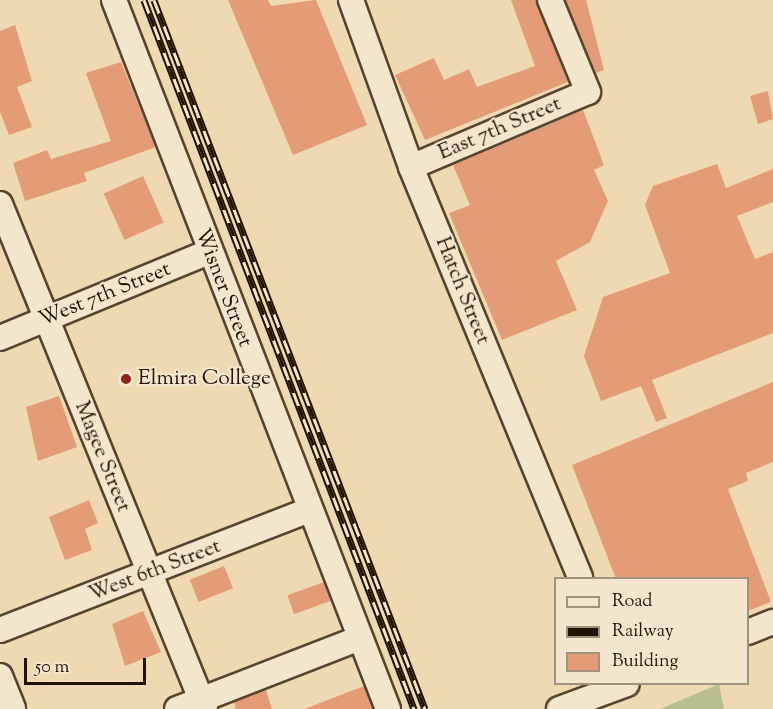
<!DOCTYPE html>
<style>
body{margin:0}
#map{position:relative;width:773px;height:709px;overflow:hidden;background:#eed9b1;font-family:"Sorts Mill Goudy",serif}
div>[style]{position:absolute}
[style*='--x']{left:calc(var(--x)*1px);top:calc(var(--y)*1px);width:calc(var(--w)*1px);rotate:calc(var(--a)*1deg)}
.green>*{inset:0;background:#b9bf8c}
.building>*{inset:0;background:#e49c77;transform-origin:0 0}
.roads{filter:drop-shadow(2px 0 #56442e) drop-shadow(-2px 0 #56442e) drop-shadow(0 2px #56442e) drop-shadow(0 -2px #56442e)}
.minor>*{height:24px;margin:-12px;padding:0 12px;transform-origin:12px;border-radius:12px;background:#f4e6cc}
.rail>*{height:7px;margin-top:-3.5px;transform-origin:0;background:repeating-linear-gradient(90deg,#f4e6cc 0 14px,#231303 0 28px);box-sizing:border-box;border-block:2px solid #231303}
.dots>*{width:16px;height:16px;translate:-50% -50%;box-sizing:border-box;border:3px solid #f4e6cc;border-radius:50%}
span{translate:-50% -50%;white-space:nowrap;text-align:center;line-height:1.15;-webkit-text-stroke:4.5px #f4e6cc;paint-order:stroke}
.street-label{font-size:21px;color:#231303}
.poi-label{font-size:21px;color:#231303}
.left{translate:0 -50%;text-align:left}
.legend{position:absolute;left:554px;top:577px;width:195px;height:108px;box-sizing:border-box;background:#f4e6cc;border:2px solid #a0927c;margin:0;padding:8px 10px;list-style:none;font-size:18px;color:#231303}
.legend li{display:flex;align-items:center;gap:12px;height:30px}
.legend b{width:30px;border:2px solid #a0927c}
.scale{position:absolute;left:24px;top:658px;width:122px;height:27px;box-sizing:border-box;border:3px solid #231303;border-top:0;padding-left:8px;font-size:18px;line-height:21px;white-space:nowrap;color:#231303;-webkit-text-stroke:4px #f4e6cc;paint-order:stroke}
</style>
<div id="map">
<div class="green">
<div style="clip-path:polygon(719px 684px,724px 709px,660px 709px)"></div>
</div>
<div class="building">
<div style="clip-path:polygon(228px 0,268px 0,271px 6px,316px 0,367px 125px,293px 155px)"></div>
<div style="clip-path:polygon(511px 0,535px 0,568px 82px,425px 140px,395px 75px,434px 58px,444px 80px,469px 69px,477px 87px,535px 66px)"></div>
<div style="clip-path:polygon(565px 0,586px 0,604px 70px,596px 73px)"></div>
<div style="clip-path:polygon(15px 25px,32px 81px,17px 87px,32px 127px,9px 135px,0 112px,0 31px)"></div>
<div style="clip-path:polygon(121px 62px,156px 147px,84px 173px,87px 181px,25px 201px,13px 163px,47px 150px,51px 159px,111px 141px,86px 73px)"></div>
<div style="clip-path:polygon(768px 91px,773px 119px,758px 124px,750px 96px)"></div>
<div style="clip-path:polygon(583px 110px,604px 165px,594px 170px,608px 201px,590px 242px,556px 261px,577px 310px,502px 340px,449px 213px,470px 205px,453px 165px)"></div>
<div style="clip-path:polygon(717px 164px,726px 188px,773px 169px,773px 202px,737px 216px,755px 259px,773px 252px,773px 333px,652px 380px,667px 418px,656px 422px,641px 386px,601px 401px,584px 356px,603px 297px,670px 273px,645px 205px,653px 186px)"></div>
<div style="left:143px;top:176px;width:51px;height:43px;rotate:66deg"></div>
<div style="clip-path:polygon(773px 382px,773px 462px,746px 473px,748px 481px,728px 489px,771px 602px,747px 611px,747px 579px,616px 579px,572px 465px)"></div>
<div style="clip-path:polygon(59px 396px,77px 447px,38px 461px,26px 407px)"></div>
<div style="clip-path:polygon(89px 500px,98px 523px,85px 529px,92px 550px,65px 560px,49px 517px)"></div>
<div style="left:224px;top:566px;width:24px;height:37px;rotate:68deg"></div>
<div style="left:324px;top:582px;width:20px;height:39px;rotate:70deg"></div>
<div style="clip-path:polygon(143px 611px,161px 652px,125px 666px,112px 624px)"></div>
<div style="clip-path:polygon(364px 686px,373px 709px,307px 709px,307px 708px)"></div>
<div style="clip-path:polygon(266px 690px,272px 709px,236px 709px,234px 702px)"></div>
</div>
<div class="roads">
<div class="minor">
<div style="--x:114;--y:0;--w:760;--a:68.87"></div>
<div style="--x:351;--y:0;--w:177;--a:70.2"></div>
<div style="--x:411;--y:167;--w:444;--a:67.6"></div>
<div style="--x:411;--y:167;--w:192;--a:-23"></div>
<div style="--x:588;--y:92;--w:100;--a:-112.4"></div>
<div style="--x:0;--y:204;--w:545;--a:67.91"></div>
<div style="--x:0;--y:338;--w:226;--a:-22.4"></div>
<div style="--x:0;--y:630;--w:331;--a:-21.2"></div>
<div style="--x:748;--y:632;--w:27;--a:-22"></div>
<div style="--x:0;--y:676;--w:35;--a:68"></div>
<div style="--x:177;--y:709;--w:196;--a:-21.2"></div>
<div style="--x:559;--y:709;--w:72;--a:-20.2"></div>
</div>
</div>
<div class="rail">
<div style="--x:144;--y:0;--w:759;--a:69.15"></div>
<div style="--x:154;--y:0;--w:759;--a:69.08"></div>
</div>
<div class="dots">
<div style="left:126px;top:379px;background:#8f2418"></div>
</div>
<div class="street-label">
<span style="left:500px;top:129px;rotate:-23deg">East 7th Street</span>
<span style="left:223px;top:288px;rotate:69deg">Wisner Street</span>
<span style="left:462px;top:291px;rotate:68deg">Hatch Street</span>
<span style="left:105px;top:295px;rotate:-22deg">West 7th Street</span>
<span style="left:102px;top:457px;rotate:68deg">Magee Street</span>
<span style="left:155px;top:571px;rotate:-21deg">West 6th Street</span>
</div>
<div class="poi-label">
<span class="left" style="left:138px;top:379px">Elmira College</span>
</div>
<ul class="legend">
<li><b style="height:8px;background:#f4e6cc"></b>Road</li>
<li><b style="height:8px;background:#231303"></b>Railway</li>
<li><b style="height:16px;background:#e49c77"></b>Building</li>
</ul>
<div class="scale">50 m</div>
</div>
